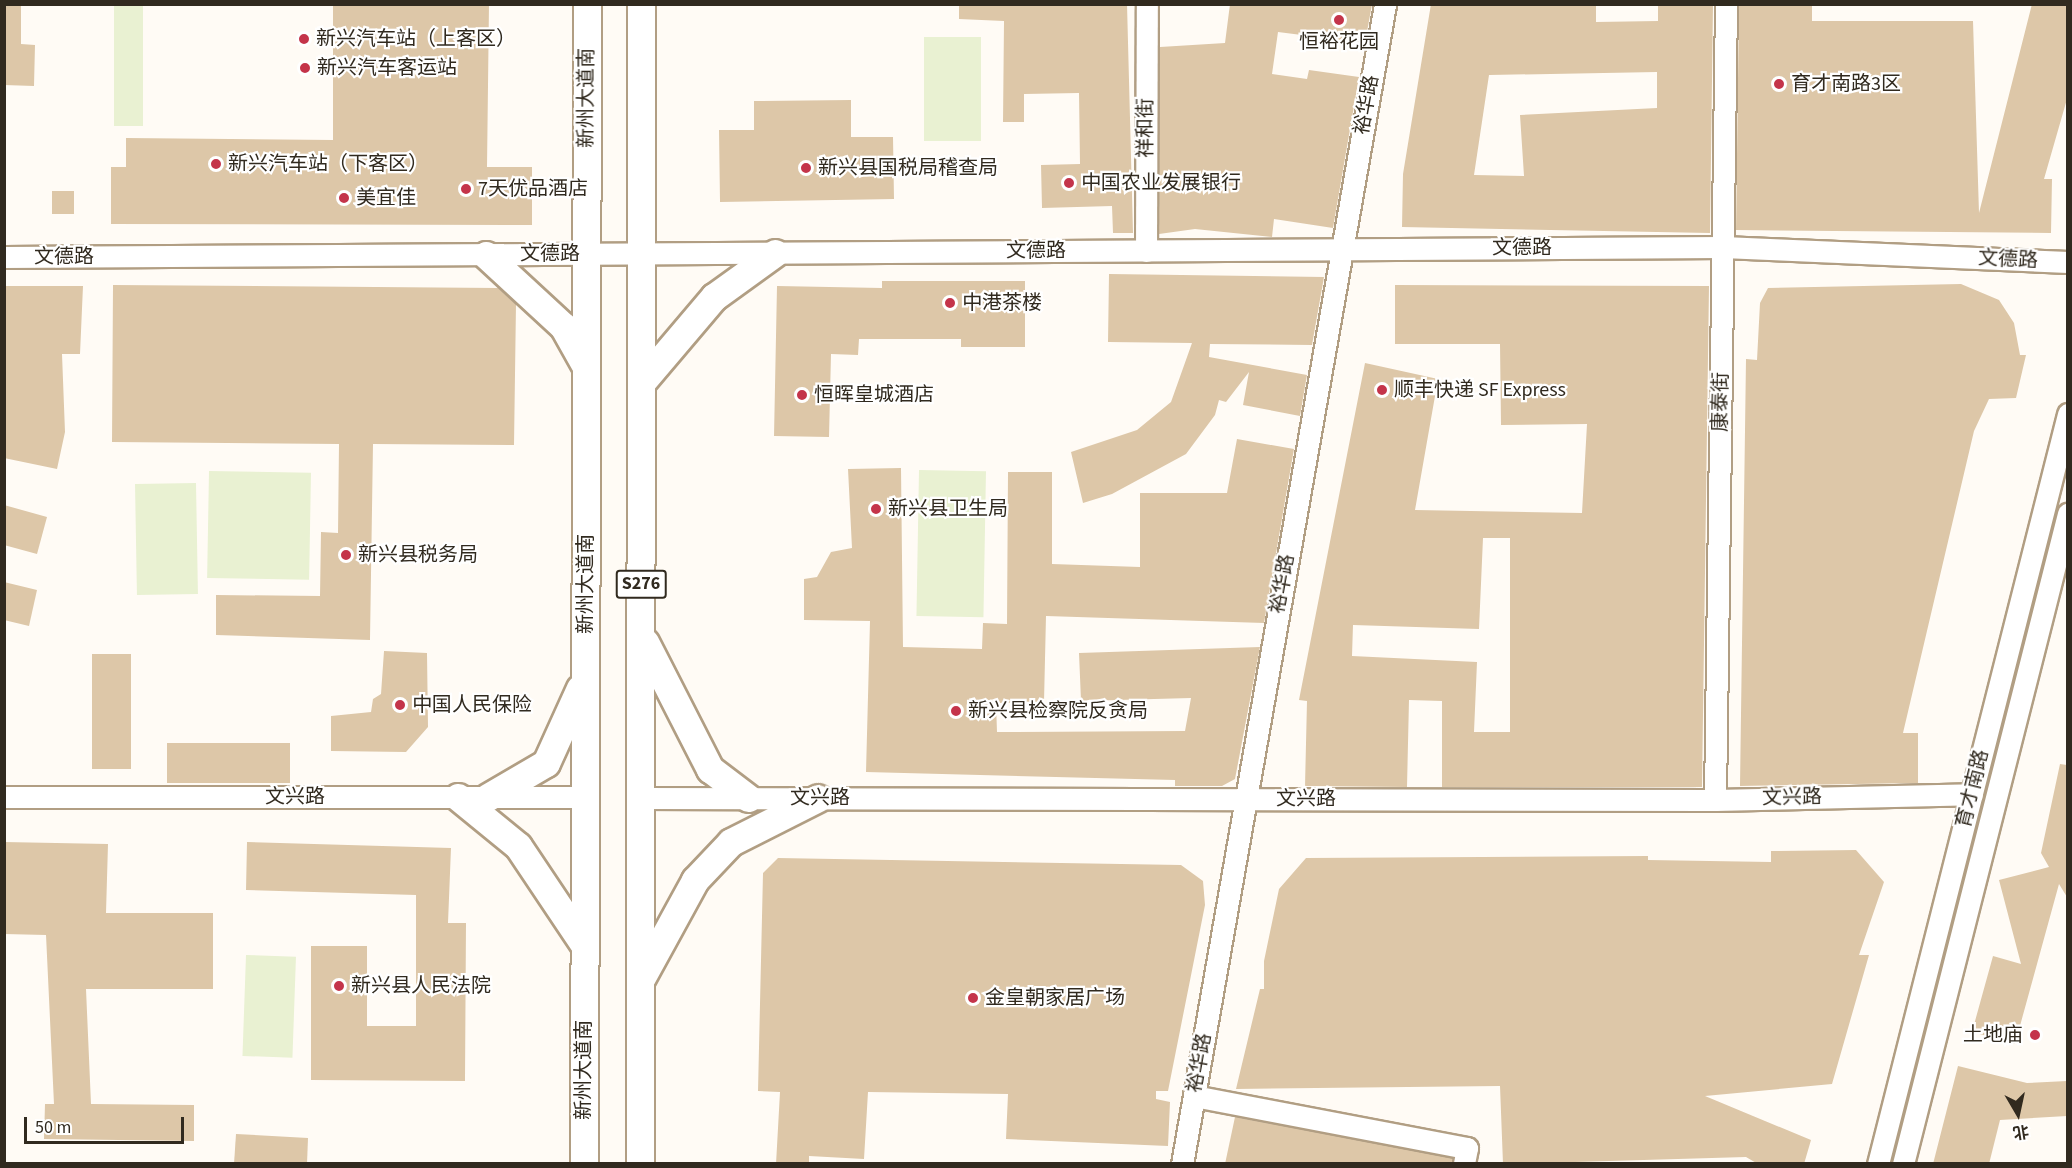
<!DOCTYPE html>
<meta charset="utf-8">
<style>
body{margin:0}
#map{position:relative;width:2072px;height:1168px;overflow:hidden;background:#fffbf5;font-family:"Source Sans 3","Noto Sans SC",sans-serif}
div>[style]{position:absolute}
[style*='--x']{left:calc(var(--x)*1px);top:calc(var(--y)*1px);width:calc(var(--w)*1px);rotate:calc(var(--a)*1deg)}
.green>*{inset:0;background:#e9f1d2;transform-origin:0 0}
.building>*{inset:0;background:#ddc7a8;transform-origin:0 0}
.roads{filter:drop-shadow(2px 0 #b19e83) drop-shadow(-2px 0 #b19e83) drop-shadow(0 2px #b19e83) drop-shadow(0 -2px #b19e83)}
.minor>*{height:21px;margin:-10.5px;padding:0 10.5px;transform-origin:10.5px;border-radius:10.5px;background:#fff}
.major>*{height:27px;margin:-13.5px;padding:0 13.5px;transform-origin:13.5px;border-radius:13.5px;background:#fff}
.dots>*{width:16px;height:16px;translate:-50% -50%;box-sizing:border-box;border:3px solid #fff;border-radius:50%}
span{translate:-50% -50%;white-space:nowrap;text-align:center;line-height:1.15;-webkit-text-stroke:4.5px #fff;paint-order:stroke}
.shield-label span{padding:2px 4px;background:#fff;border:2px solid;border-radius:4px;-webkit-text-stroke-width:0}
.shield-label{font-size:18px;color:#312a1f;font-weight:700}
.poi-label{font-size:20px;color:#312a1f}
.left{translate:0 -50%;text-align:left}
.right{translate:-100% -50%;text-align:right}
.street-label{font-size:20px;color:#312a1f}
.frame{position:absolute;inset:0;border:6px solid #312a1f;pointer-events:none}
.north{position:absolute;left:1988px;top:1084px;width:60px;height:60px;-webkit-text-stroke:4px #fff;paint-order:stroke;rotate:171deg;font-size:16px;font-weight:700;line-height:24px;text-align:center;color:#312a1f}
.north::after{content:'';display:block;margin:auto;width:21px;height:27px;background:#312a1f;clip-path:polygon(50% 0,100% 100%,50% 72%,0 100%)}
.scale{position:absolute;left:24px;top:1117px;width:160px;height:27px;box-sizing:border-box;border:3px solid #312a1f;border-top:0;padding-left:8px;font-size:18px;line-height:21px;white-space:nowrap;color:#312a1f;-webkit-text-stroke:4px #fff;paint-order:stroke}
</style>
<div id="map">
<div class="green">
<div style="left:114px;top:5px;width:29px;height:121px"></div>
<div style="left:981px;top:37px;width:104px;height:57px;rotate:90deg"></div>
<div style="left:919px;top:470px;width:67px;height:146px;rotate:1deg"></div>
<div style="left:209px;top:471px;width:102px;height:107px;rotate:1deg"></div>
<div style="left:196px;top:483px;width:111px;height:61px;rotate:89deg"></div>
<div style="left:246px;top:955px;width:50px;height:101px;rotate:2deg"></div>
</div>
<div class="building">
<div style="clip-path:polygon(4px 4px,21px 4px,21px 44px,35px 45px,34px 86px,4px 85px)"></div>
<div style="clip-path:polygon(333px 4px,489px 4px,487px 167px,532px 167px,532px 225px,111px 224px,111px 167px,126px 167px,126px 138px,333px 140px)"></div>
<div style="clip-path:polygon(959px 4px,1127px 4px,1133px 233px,1113px 233px,1112px 206px,1042px 208px,1041px 165px,1080px 164px,1079px 93px,1024px 94px,1024px 122px,1003px 122px,1004px 21px,959px 19px)"></div>
<div style="clip-path:polygon(1230px 4px,1372px 4px,1365px 43px,1278px 32px,1272px 74px,1307px 79px,1309px 70px,1359px 77px,1333px 228px,1274px 219px,1272px 237px,1195px 229px,1159px 234px,1160px 47px,1225px 43px)"></div>
<div style="clip-path:polygon(evenodd,1431px 4px,1596px 4px,1596px 22px,1658px 21px,1658px 4px,1713px 4px,1710px 233px,1402px 227px,1403px 174px,1431px 4px,1657px 72px,1657px 108px,1520px 115px,1524px 176px,1474px 175px,1489px 75px,1657px 72px)"></div>
<div style="clip-path:polygon(1739px 4px,1812px 4px,1812px 21px,1973px 21px,1979px 213px,2032px 4px,2067px 4px,2067px 99px,2044px 179px,2052px 179px,2051px 233px,1736px 230px)"></div>
<div style="clip-path:polygon(851px 100px,851px 137px,893px 137px,894px 199px,720px 202px,719px 130px,754px 130px,754px 101px)"></div>
<div style="left:52px;top:191px;width:22px;height:23px"></div>
<div style="clip-path:polygon(1109px 274px,1324px 277px,1312px 345px,1210px 344px,1209px 357px,1307px 375px,1300px 416px,1243px 405px,1249px 372px,1226px 402px,1219px 400px,1215px 415px,1186px 454px,1112px 494px,1083px 503px,1071px 452px,1137px 430px,1171px 402px,1192px 343px,1108px 342px)"></div>
<div style="clip-path:polygon(882px 281px,1025px 281px,1025px 347px,961px 347px,961px 339px,859px 339px,858px 355px,831px 354px,829px 437px,774px 436px,777px 286px,882px 288px)"></div>
<div style="clip-path:polygon(1961px 284px,1999px 300px,2014px 323px,2020px 355px,2026px 355px,2016px 398px,1989px 399px,1974px 431px,1903px 733px,1918px 733px,1918px 783px,1740px 786px,1746px 359px,1757px 360px,1760px 303px,1768px 288px)"></div>
<div style="clip-path:polygon(113px 285px,498px 288px,516px 304px,514px 445px,373px 444px,370px 640px,216px 635px,216px 595px,320px 596px,321px 532px,338px 533px,339px 444px,112px 442px)"></div>
<div style="clip-path:polygon(evenodd,1395px 285px,1709px 286px,1702px 787px,1442px 787px,1442px 701px,1409px 700px,1407px 787px,1305px 786px,1307px 701px,1299px 700px,1365px 363px,1438px 379px,1415px 510px,1582px 513px,1587px 424px,1501px 425px,1500px 344px,1395px 344px,1395px 285px,1483px 538px,1510px 538px,1510px 732px,1474px 732px,1477px 662px,1352px 656px,1353px 625px,1479px 629px,1483px 538px)"></div>
<div style="clip-path:polygon(4px 286px,83px 286px,80px 354px,62px 354px,65px 432px,57px 469px,4px 458px)"></div>
<div style="clip-path:polygon(1237px 439px,1294px 449px,1264px 623px,1046px 616px,1044px 702px,996px 703px,997px 732px,1185px 731px,1191px 698px,1081px 701px,1079px 653px,1260px 647px,1235px 779px,1222px 786px,1175px 786px,1175px 780px,866px 772px,870px 621px,804px 620px,804px 579px,817px 577px,831px 552px,852px 548px,848px 469px,901px 468px,903px 647px,982px 649px,983px 623px,1007px 624px,1008px 472px,1052px 472px,1052px 564px,1140px 567px,1140px 493px,1227px 493px)"></div>
<div style="clip-path:polygon(4px 505px,47px 517px,37px 554px,4px 545px)"></div>
<div style="clip-path:polygon(4px 582px,37px 590px,29px 626px,4px 620px)"></div>
<div style="clip-path:polygon(384px 651px,427px 653px,428px 727px,406px 752px,331px 751px,331px 716px,371px 712px,373px 699px,381px 694px)"></div>
<div style="left:92px;top:654px;width:39px;height:115px"></div>
<div style="left:167px;top:743px;width:123px;height:40px"></div>
<div style="clip-path:polygon(2060px 764px,2067px 765px,2067px 897px,2059px 884px,2015px 1044px,1972px 1032px,1993px 956px,2021px 964px,1999px 880px,2049px 867px,2041px 853px)"></div>
<div style="clip-path:polygon(4px 842px,108px 844px,106px 913px,213px 913px,213px 989px,86px 989px,91px 1104px,194px 1105px,194px 1141px,44px 1139px,45px 1104px,54px 1104px,46px 935px,4px 934px)"></div>
<div style="clip-path:polygon(247px 842px,451px 848px,448px 923px,466px 923px,465px 1081px,311px 1080px,311px 946px,367px 946px,367px 1026px,416px 1026px,416px 895px,246px 890px)"></div>
<div style="clip-path:polygon(1856px 850px,1884px 882px,1859px 955px,1869px 955px,1832px 1084px,1705px 1096px,1811px 1140px,1804px 1164px,1758px 1164px,1746px 1157px,1503px 1164px,1500px 1086px,1236px 1089px,1260px 989px,1264px 989px,1264px 961px,1279px 889px,1306px 858px,1648px 856px,1648px 860px,1771px 862px,1771px 851px)"></div>
<div style="clip-path:polygon(778px 858px,1181px 865px,1203px 881px,1205px 905px,1168px 1091px,1156px 1091px,1156px 1099px,1170px 1102px,1168px 1146px,1006px 1139px,1008px 1094px,868px 1092px,864px 1159px,809px 1156px,809px 1164px,776px 1164px,780px 1092px,758px 1091px,763px 873px)"></div>
<div style="clip-path:polygon(1958px 1066px,2027px 1083px,2067px 1081px,2067px 1116px,2000px 1120px,1989px 1164px,1933px 1164px)"></div>
<div style="clip-path:polygon(1235px 1117px,1452px 1158px,1452px 1164px,1225px 1164px)"></div>
<div style="clip-path:polygon(236px 1134px,308px 1138px,307px 1164px,234px 1164px)"></div>
</div>
<div class="roads">
<div class="minor">
<div style="--x:1146;--y:251;--w:247;--a:-89.8"></div>
<div style="--x:4;--y:257;--w:1719;--a:-0.33"></div>
<div style="--x:1723;--y:247;--w:345;--a:2.5"></div>
<div style="--x:4;--y:797;--w:581;--a:0"></div>
<div style="--x:640;--y:798;--w:1075;--a:0.11"></div>
<div style="--x:1715;--y:800;--w:257;--a:-1.3"></div>
<div style="--x:1715;--y:800;--w:796;--a:-89.21"></div>
<div style="--x:1194;--y:1096;--w:278;--a:10.8"></div>
<div style="--x:1467;--y:1148;--w:16;--a:101"></div>
<div style="--x:1182;--y:1164;--w:1178;--a:-80.07"></div>
<div style="--x:1878;--y:1164;--w:774;--a:-75.78"></div>
<div style="--x:1903;--y:1164;--w:671;--a:-75.76"></div>
</div>
<div class="major">
<div style="--x:486;--y:255;--w:105;--a:42.7"></div>
<div style="--x:563;--y:326;--w:47;--a:60.7"></div>
<div style="--x:641;--y:383;--w:113;--a:-49.7"></div>
<div style="--x:714;--y:297;--w:75;--a:-35.8"></div>
<div style="--x:645;--y:642;--w:143;--a:62.9"></div>
<div style="--x:710;--y:769;--w:48;--a:37.3"></div>
<div style="--x:458;--y:797;--w:77;--a:39.2"></div>
<div style="--x:518;--y:846;--w:120;--a:56.2"></div>
<div style="--x:488;--y:797;--w:67;--a:-30.4"></div>
<div style="--x:546;--y:763;--w:82;--a:-65.6"></div>
<div style="--x:642;--y:977;--w:111;--a:-61.3"></div>
<div style="--x:695;--y:880;--w:52;--a:-46.5"></div>
<div style="--x:731;--y:842;--w:97;--a:-26.8"></div>
<div style="--x:584;--y:1164;--w:1160;--a:-89.85"></div>
<div style="--x:640;--y:1164;--w:1160;--a:-89.95"></div>
</div>
</div>
<div class="dots">
<div style="left:1339px;top:20px;background:#c4344a"></div>
<div style="left:304px;top:39px;background:#c4344a"></div>
<div style="left:305px;top:68px;background:#c4344a"></div>
<div style="left:1779px;top:84px;background:#c4344a"></div>
<div style="left:216px;top:164px;background:#c4344a"></div>
<div style="left:806px;top:168px;background:#c4344a"></div>
<div style="left:1069px;top:183px;background:#c4344a"></div>
<div style="left:466px;top:189px;background:#c4344a"></div>
<div style="left:344px;top:198px;background:#c4344a"></div>
<div style="left:950px;top:303px;background:#c4344a"></div>
<div style="left:1382px;top:390px;background:#c4344a"></div>
<div style="left:802px;top:395px;background:#c4344a"></div>
<div style="left:876px;top:509px;background:#c4344a"></div>
<div style="left:346px;top:555px;background:#c4344a"></div>
<div style="left:400px;top:705px;background:#c4344a"></div>
<div style="left:956px;top:711px;background:#c4344a"></div>
<div style="left:339px;top:986px;background:#c4344a"></div>
<div style="left:973px;top:998px;background:#c4344a"></div>
<div style="left:2035px;top:1035px;background:#c4344a"></div>
</div>
<div class="shield-label">
<span style="left:641px;top:584px">S276</span>
</div>
<div class="poi-label">
<span class="left" style="left:316px;top:39px">新兴汽车站（上客区）</span>
<span style="left:1339px;top:42px">恒裕花园</span>
<span class="left" style="left:317px;top:68px">新兴汽车客运站</span>
<span class="left" style="left:1791px;top:84px">育才南路3区</span>
<span class="left" style="left:228px;top:164px">新兴汽车站（下客区）</span>
<span class="left" style="left:818px;top:168px">新兴县国税局稽查局</span>
<span class="left" style="left:1081px;top:183px">中国农业发展银行</span>
<span class="left" style="left:478px;top:189px">7天优品酒店</span>
<span class="left" style="left:356px;top:198px">美宜佳</span>
<span class="left" style="left:962px;top:303px">中港茶楼</span>
<span class="left" style="left:1394px;top:390px">顺丰快递 SF Express</span>
<span class="left" style="left:814px;top:395px">恒晖皇城酒店</span>
<span class="left" style="left:888px;top:509px">新兴县卫生局</span>
<span class="left" style="left:358px;top:555px">新兴县税务局</span>
<span class="left" style="left:412px;top:705px">中国人民保险</span>
<span class="left" style="left:968px;top:711px">新兴县检察院反贪局</span>
<span class="left" style="left:351px;top:986px">新兴县人民法院</span>
<span class="left" style="left:985px;top:998px">金皇朝家居广场</span>
<span class="right" style="left:2023px;top:1035px">土地庙</span>
</div>
<div class="street-label">
<span style="left:587px;top:98px;rotate:-90deg">新州大道南</span>
<span style="left:1367px;top:105px;rotate:-80deg">裕华路</span>
<span style="left:1146px;top:128px;rotate:-90deg">祥和街</span>
<span style="left:1522px;top:248px">文德路</span>
<span style="left:1036px;top:251px">文德路</span>
<span style="left:550px;top:254px">文德路</span>
<span style="left:64px;top:257px">文德路</span>
<span style="left:2008px;top:260px;rotate:3deg">文德路</span>
<span style="left:1721px;top:402px;rotate:-89deg">康泰街</span>
<span style="left:586px;top:584px;rotate:-90deg">新州大道南</span>
<span style="left:1283px;top:584px;rotate:-80deg">裕华路</span>
<span style="left:1973px;top:789px;rotate:-76deg">育才南路</span>
<span style="left:295px;top:797px">文兴路</span>
<span style="left:820px;top:798px">文兴路</span>
<span style="left:1792px;top:798px;rotate:-1deg">文兴路</span>
<span style="left:1306px;top:799px">文兴路</span>
<span style="left:1200px;top:1063px;rotate:-80deg">裕华路</span>
<span style="left:584px;top:1070px;rotate:-90deg">新州大道南</span>
</div>
<div class="frame"></div>
<div class="north">北</div>
<div class="scale">50 m</div>
</div>
